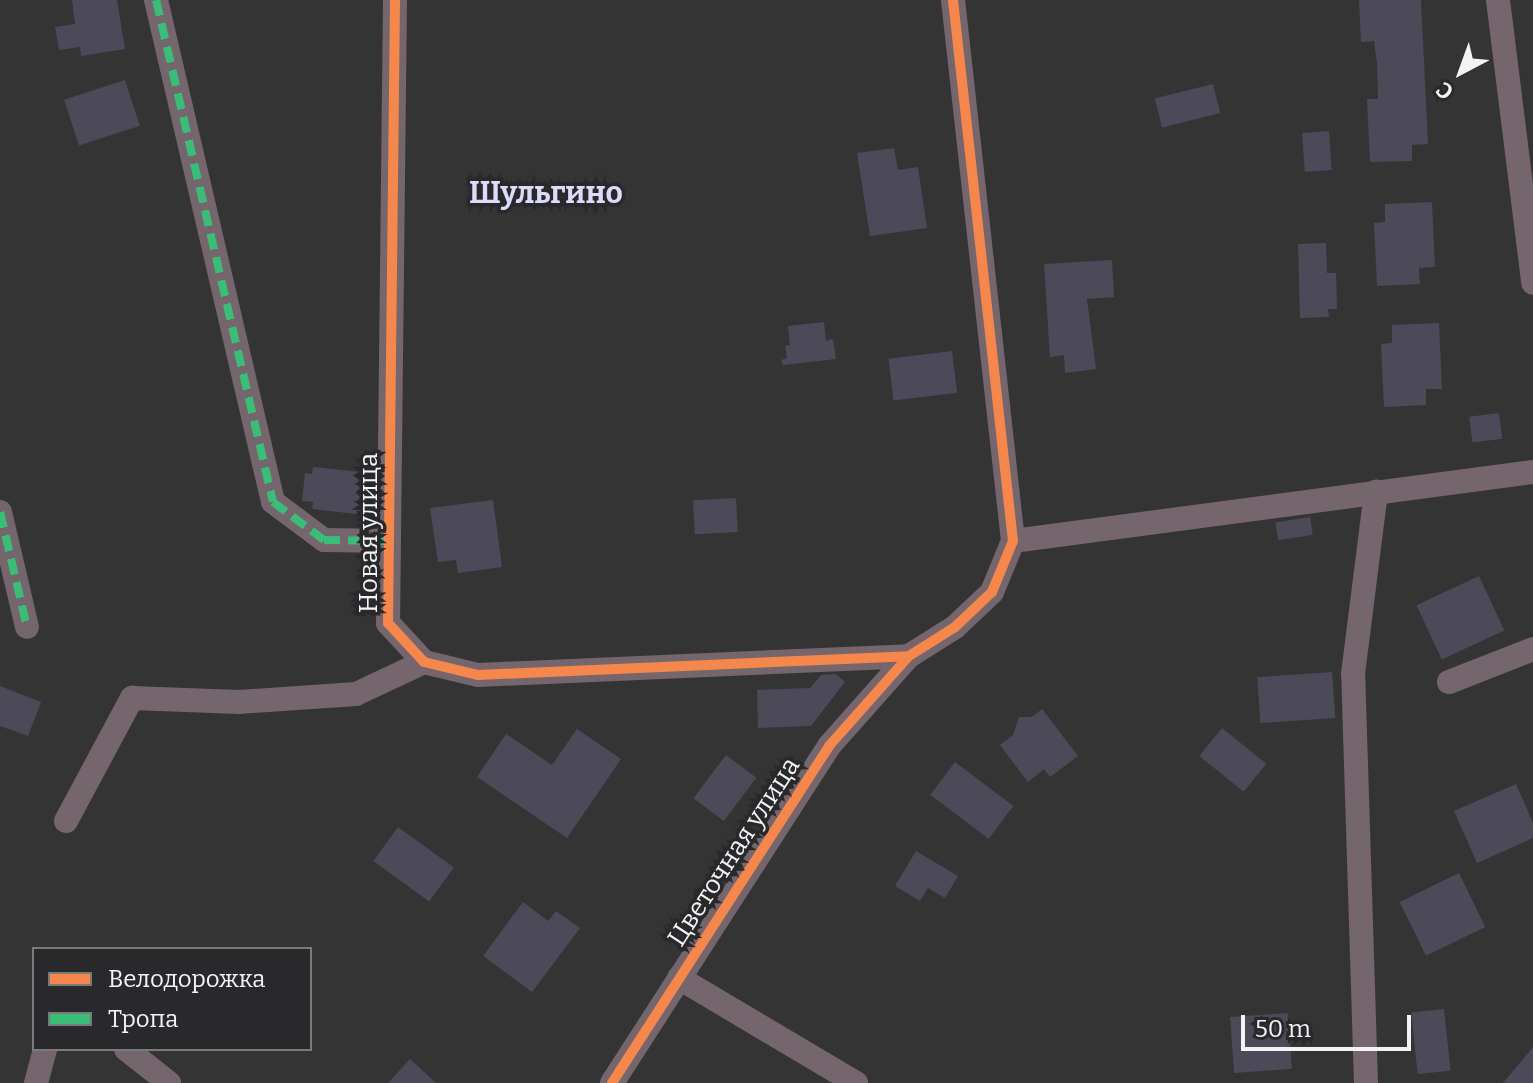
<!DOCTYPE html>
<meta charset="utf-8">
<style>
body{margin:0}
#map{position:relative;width:1533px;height:1083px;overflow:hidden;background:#343435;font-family:Bitter,serif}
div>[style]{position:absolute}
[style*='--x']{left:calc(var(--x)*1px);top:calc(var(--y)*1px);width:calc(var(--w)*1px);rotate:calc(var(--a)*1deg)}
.building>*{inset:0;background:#4c4a59;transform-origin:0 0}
.minor>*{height:24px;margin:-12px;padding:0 12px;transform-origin:12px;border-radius:12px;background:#75656d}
.quiet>*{height:8px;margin-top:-4px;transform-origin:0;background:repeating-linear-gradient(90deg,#3abd76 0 16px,transparent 0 24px)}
.cycleway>*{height:10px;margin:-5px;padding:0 5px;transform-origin:5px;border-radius:5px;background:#f5874c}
span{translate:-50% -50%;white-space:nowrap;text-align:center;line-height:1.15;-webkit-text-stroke:7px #29292c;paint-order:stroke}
.street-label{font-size:26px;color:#f2f3f5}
.quarter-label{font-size:30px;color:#dcdcfa;font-weight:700}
.legend{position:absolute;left:32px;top:947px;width:280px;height:104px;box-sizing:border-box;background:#29292c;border:2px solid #797a7c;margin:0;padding:10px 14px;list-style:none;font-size:24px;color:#f2f3f5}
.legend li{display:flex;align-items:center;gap:16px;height:40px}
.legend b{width:40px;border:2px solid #797a7c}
.north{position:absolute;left:1421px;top:32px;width:80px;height:80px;-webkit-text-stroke:6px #29292c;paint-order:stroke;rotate:221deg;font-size:22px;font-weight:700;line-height:32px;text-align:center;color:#f2f3f5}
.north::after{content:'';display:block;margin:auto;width:28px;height:36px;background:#f2f3f5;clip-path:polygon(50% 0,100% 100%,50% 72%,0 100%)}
.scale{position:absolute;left:1241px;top:1015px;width:170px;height:36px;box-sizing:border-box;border:4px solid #f2f3f5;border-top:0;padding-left:10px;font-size:24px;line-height:28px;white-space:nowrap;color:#f2f3f5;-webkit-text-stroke:6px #29292c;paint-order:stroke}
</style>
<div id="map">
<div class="building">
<div style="clip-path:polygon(72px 0,117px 0,125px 49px,81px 56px,80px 47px,59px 50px,55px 27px,75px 24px)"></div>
<div style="clip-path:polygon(1359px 0,1421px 0,1428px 144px,1412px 145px,1412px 161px,1370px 162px,1367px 99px,1378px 99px,1377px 63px,1374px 41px,1361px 42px)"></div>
<div style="left:125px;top:80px;width:48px;height:64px;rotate:72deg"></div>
<div style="left:1213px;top:84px;width:30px;height:60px;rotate:76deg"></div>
<div style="left:1329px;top:131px;width:39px;height:27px;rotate:86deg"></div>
<div style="clip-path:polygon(894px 148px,898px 170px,918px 167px,927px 228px,870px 236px,857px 153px)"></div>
<div style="clip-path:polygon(1432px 202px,1435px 267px,1419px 268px,1420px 284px,1377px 286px,1374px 223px,1385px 222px,1385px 204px)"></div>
<div style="clip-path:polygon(1326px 243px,1327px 273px,1336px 273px,1337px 309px,1328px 309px,1329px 317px,1300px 318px,1298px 244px)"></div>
<div style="clip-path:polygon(1112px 260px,1114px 297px,1087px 299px,1096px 369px,1065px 373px,1064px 355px,1050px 357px,1044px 264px)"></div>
<div style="clip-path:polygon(824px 322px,826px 341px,833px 339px,836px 359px,783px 365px,781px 360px,787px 358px,785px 346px,790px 345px,788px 326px)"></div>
<div style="clip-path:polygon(1439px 323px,1442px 389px,1426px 389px,1426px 405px,1384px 407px,1381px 344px,1392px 343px,1392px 325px)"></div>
<div style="left:952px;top:351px;width:42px;height:64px;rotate:83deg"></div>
<div style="left:1499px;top:413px;width:26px;height:30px;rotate:83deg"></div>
<div style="clip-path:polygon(313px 467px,370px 473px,365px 515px,312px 509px,313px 502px,302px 501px,305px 473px,312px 474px)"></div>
<div style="left:736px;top:498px;width:34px;height:43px;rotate:87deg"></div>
<div style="clip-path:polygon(493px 500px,502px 567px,458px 573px,456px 560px,438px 562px,430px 508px)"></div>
<div style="left:1310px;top:517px;width:18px;height:35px;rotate:81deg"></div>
<div style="left:1479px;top:576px;width:60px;height:69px;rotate:65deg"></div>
<div style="left:1332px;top:672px;width:46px;height:75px;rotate:86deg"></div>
<div style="clip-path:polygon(836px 674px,845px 682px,811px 726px,758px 728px,757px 690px,810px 688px,821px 675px)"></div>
<div style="clip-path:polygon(0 686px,41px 702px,28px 736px,0 726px)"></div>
<div style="clip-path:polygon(1042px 709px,1078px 756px,1050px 777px,1044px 769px,1028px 782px,1000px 745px,1013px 735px,1019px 717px,1032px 717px)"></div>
<div style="left:1222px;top:728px;width:57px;height:36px;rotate:39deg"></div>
<div style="clip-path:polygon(577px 729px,621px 759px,567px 838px,477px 777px,506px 734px,552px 765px)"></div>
<div style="left:726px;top:755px;width:38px;height:54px;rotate:37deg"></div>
<div style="left:955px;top:762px;width:73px;height:41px;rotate:37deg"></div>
<div style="clip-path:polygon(1516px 784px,1533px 823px,1533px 838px,1477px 863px,1454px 811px)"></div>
<div style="left:398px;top:827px;width:69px;height:42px;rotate:36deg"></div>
<div style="clip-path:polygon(916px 851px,958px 876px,945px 898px,928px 888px,920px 901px,895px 886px)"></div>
<div style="left:1459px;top:873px;width:60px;height:66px;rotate:64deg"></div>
<div style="clip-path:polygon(523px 902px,548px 921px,556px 911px,580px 928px,532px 992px,483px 956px)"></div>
<div style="left:1444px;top:1009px;width:62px;height:33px;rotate:84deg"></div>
<div style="left:1288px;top:1013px;width:56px;height:58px;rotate:86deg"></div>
<div style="clip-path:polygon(1533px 1047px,1533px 1083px,1503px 1083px)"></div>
<div style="clip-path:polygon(410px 1059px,436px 1083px,388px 1083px)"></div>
</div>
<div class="minor">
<div style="--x:156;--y:0;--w:515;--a:76.88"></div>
<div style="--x:273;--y:502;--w:64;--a:36.7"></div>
<div style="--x:324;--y:540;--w:65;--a:0.9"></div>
<div style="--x:395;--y:0;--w:623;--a:90.64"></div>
<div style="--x:388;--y:623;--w:53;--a:47.3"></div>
<div style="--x:424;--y:662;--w:56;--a:13.5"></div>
<div style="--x:478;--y:675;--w:431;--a:-2.5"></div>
<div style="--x:1498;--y:0;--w:285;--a:82.9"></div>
<div style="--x:0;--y:512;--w:118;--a:76.8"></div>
<div style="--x:1013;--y:541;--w:525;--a:-7.56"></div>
<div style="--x:1449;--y:682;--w:90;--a:-21.4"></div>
<div style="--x:66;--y:821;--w:140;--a:-61.8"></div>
<div style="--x:132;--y:698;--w:107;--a:2.1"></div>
<div style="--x:239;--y:702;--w:117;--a:-3.9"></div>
<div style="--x:356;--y:694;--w:75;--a:-25.2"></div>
<div style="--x:679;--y:978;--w:206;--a:30.7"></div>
<div style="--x:126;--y:1049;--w:55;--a:38.3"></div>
<div style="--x:36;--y:1083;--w:35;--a:-75"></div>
<div style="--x:612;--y:1083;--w:401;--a:-57.2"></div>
<div style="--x:829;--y:746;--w:120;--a:-48.4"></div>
<div style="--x:909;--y:656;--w:54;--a:-32.2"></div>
<div style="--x:955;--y:627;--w:51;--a:-43.4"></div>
<div style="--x:992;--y:592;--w:55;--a:-67.6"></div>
<div style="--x:1013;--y:541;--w:544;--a:-96.33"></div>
<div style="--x:1366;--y:1083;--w:409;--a:-91.8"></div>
<div style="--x:1353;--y:674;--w:184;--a:-82.8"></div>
</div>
<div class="quiet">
<div style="--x:156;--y:0;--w:515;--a:76.88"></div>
<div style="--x:273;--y:502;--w:64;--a:36.7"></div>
<div style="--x:324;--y:540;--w:65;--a:0.9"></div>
<div style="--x:0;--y:512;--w:118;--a:76.8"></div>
</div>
<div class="cycleway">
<div style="--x:395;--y:0;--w:623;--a:90.64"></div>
<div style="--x:388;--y:623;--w:53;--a:47.3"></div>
<div style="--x:424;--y:662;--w:56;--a:13.5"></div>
<div style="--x:478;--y:675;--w:431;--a:-2.5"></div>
<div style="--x:612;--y:1083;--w:401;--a:-57.2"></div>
<div style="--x:829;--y:746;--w:120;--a:-48.4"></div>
<div style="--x:909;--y:656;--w:54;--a:-32.2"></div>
<div style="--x:955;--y:627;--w:51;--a:-43.4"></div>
<div style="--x:992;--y:592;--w:55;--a:-67.6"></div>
<div style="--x:1013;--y:541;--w:544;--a:-96.33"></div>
</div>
<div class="street-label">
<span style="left:369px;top:533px;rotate:-90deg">Новая улица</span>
<span style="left:734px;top:852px;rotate:-57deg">Цветочная улица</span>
</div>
<div class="quarter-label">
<span style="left:546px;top:193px">Шульгино</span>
</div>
<ul class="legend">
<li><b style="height:10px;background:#f5874c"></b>Велодорожка</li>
<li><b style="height:10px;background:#3abd76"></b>Тропа</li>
</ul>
<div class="north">С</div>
<div class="scale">50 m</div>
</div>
